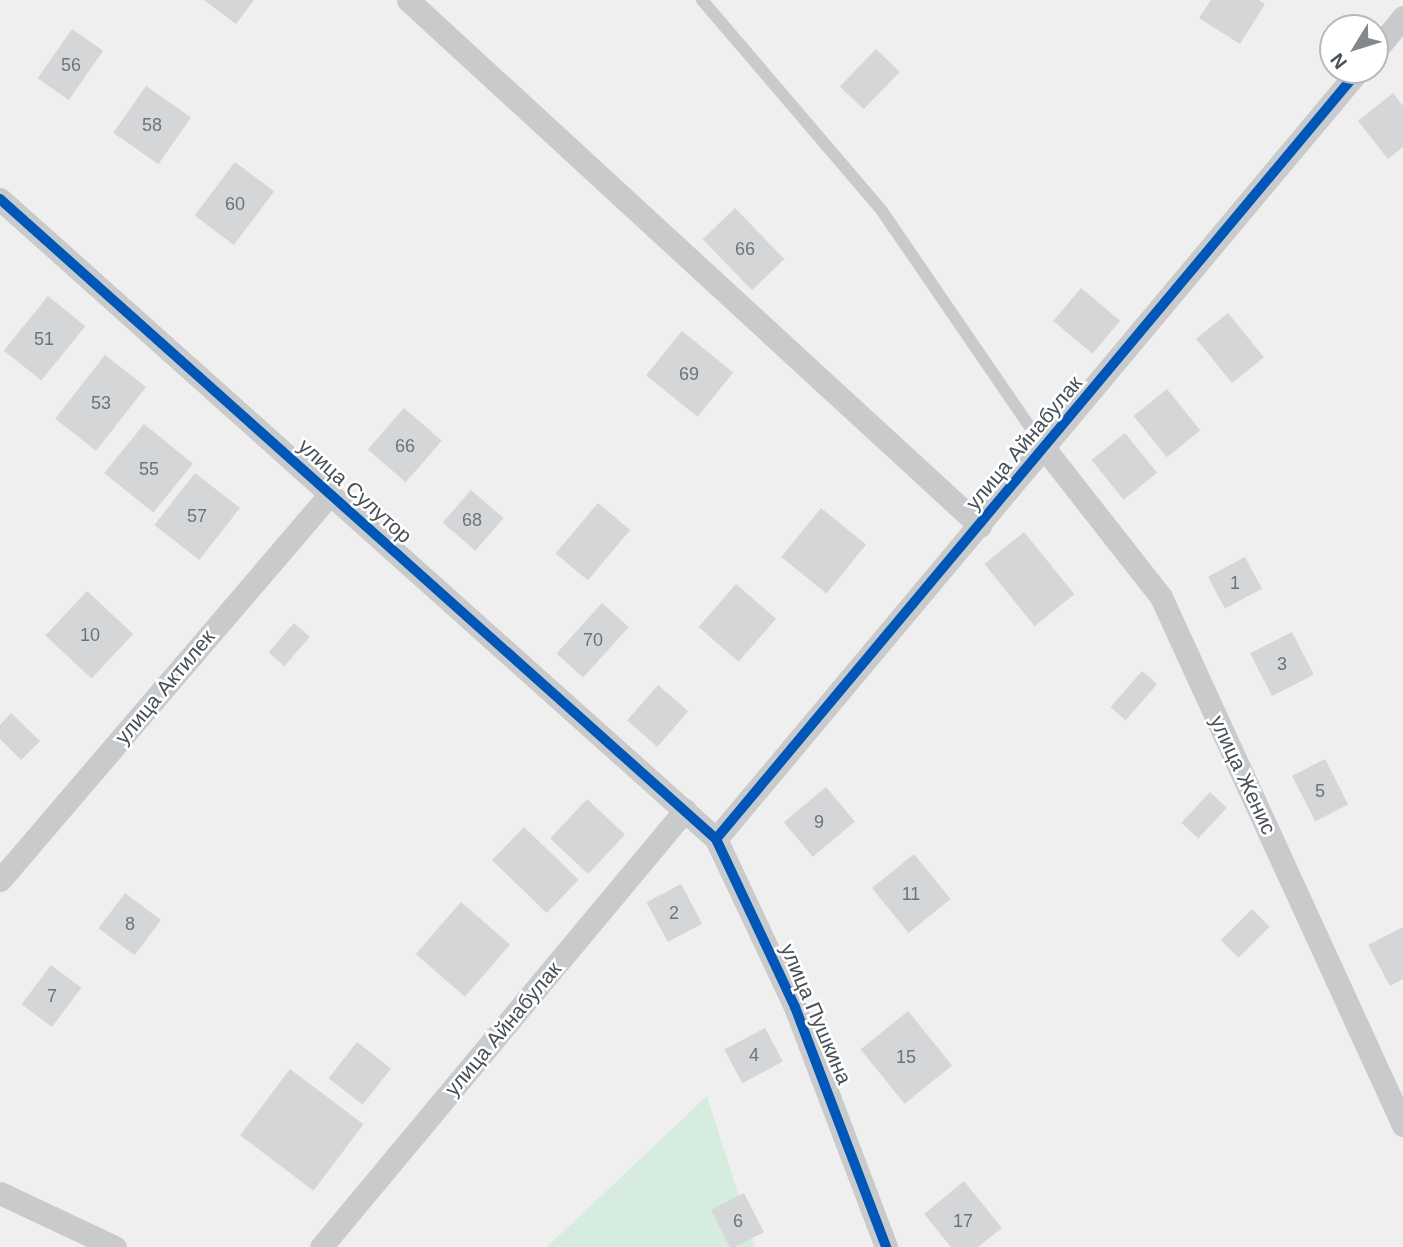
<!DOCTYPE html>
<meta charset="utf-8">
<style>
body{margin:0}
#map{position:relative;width:1403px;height:1247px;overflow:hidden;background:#efefef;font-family:Arial,sans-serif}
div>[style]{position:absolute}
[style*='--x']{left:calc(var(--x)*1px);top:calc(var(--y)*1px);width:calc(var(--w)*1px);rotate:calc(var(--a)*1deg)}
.green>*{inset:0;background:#d5ecdf}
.building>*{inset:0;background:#d5d6d8;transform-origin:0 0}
.service>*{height:12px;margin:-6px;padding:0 6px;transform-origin:6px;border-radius:6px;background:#c9cacc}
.minor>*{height:23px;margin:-11.5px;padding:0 11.5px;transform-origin:11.5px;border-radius:11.5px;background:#c9cacc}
.cycleway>*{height:10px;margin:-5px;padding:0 5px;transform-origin:5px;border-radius:5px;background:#0057b8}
span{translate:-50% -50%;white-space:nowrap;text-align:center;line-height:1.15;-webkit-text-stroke:5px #fff;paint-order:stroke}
.number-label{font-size:18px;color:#6d737a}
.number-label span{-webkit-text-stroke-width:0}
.street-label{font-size:21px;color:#485059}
.north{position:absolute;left:1319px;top:14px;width:70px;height:70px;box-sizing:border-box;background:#fff;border:2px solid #b6b9bd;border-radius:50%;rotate:232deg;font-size:19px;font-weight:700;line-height:28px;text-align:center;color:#485059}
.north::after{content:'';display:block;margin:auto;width:24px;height:32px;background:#82888e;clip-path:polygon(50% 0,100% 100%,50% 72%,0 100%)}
</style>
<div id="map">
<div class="green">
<div style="clip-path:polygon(707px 1096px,755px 1247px,547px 1247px)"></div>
</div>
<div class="building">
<div style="clip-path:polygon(204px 0,254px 0,236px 24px)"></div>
<div style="clip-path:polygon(1211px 0,1259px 0,1265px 4px,1240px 44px,1199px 18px)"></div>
<div style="left:72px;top:29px;width:38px;height:60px;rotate:35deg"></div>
<div style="left:876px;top:49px;width:33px;height:52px;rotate:44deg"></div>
<div style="left:146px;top:86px;width:55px;height:57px;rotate:35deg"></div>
<div style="clip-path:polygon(1393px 93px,1403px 106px,1403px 147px,1388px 159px,1358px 121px)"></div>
<div style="left:235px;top:162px;width:49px;height:67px;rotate:37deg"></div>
<div style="left:735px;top:208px;width:71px;height:45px;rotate:46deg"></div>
<div style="left:1081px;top:288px;width:51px;height:43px;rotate:40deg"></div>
<div style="left:48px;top:296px;width:48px;height:70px;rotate:39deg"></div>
<div style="left:1228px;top:313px;width:57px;height:41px;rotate:51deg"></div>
<div style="left:682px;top:331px;width:66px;height:57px;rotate:39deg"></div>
<div style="left:105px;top:355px;width:52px;height:81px;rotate:38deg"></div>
<div style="left:1167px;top:389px;width:53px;height:43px;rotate:51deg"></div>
<div style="left:404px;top:408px;width:50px;height:55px;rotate:41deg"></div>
<div style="left:144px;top:424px;width:63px;height:63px;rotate:39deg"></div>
<div style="left:1125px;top:433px;width:51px;height:43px;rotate:51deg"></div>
<div style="left:195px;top:473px;width:57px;height:66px;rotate:38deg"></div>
<div style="left:471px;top:490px;width:43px;height:43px;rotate:41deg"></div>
<div style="left:598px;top:503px;width:42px;height:66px;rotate:40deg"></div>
<div style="left:821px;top:508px;width:58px;height:63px;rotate:39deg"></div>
<div style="left:1024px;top:532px;width:80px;height:51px;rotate:51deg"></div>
<div style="left:1245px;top:557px;width:36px;height:42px;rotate:62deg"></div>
<div style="left:736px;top:584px;width:53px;height:57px;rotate:41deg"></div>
<div style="left:87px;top:591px;width:63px;height:61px;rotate:43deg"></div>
<div style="left:602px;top:603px;width:36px;height:68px;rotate:42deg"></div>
<div style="left:294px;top:623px;width:21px;height:39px;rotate:41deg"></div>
<div style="left:1292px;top:632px;width:48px;height:47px;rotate:63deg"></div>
<div style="left:1142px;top:671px;width:20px;height:48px;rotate:41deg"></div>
<div style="left:658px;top:685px;width:40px;height:47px;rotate:41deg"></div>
<div style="clip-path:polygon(11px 713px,40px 741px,21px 760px,0 739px,0 725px)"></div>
<div style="left:1325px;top:759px;width:51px;height:37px;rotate:63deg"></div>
<div style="left:826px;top:787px;width:45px;height:55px;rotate:50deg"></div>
<div style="left:1210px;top:792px;width:23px;height:42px;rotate:43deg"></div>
<div style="left:587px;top:799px;width:52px;height:54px;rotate:43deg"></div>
<div style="left:524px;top:827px;width:76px;height:46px;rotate:44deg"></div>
<div style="left:914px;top:854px;width:58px;height:54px;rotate:51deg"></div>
<div style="left:681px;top:884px;width:45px;height:39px;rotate:62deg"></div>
<div style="left:125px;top:893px;width:45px;height:44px;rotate:37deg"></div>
<div style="left:461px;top:902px;width:65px;height:69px;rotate:41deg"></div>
<div style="left:1252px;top:909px;width:25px;height:44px;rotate:45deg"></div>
<div style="clip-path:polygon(1403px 927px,1403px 979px,1390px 986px,1368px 945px)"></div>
<div style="left:51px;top:965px;width:38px;height:49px;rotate:37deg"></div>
<div style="left:908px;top:1011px;width:70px;height:61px;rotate:51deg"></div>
<div style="left:765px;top:1028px;width:38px;height:46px;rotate:62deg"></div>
<div style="left:357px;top:1042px;width:43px;height:46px;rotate:38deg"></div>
<div style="left:290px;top:1069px;width:92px;height:83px;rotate:37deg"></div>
<div style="clip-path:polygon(964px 1181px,1002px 1228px,978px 1247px,951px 1247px,924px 1214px)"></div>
<div style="left:744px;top:1193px;width:44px;height:37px;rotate:63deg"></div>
</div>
<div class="service">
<div style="--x:702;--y:0;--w:277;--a:49.5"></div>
<div style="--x:882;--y:211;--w:288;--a:55.6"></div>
</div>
<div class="minor">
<div style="--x:408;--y:0;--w:777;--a:42.6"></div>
<div style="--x:1375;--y:51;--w:44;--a:-50.5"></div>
<div style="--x:0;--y:199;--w:960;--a:41.79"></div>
<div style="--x:716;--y:839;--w:186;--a:64.8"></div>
<div style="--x:795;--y:1007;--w:257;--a:69.2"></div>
<div style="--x:1045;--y:449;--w:188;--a:51.9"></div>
<div style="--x:1161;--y:597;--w:581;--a:65.38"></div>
<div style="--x:716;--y:839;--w:1002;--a:-50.1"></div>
<div style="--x:0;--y:880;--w:508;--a:-49.47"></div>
<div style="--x:0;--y:1193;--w:127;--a:25.2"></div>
<div style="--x:321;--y:1247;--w:569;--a:-50.21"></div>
</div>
<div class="cycleway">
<div style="--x:0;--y:199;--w:960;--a:41.79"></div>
<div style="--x:716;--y:839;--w:186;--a:64.8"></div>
<div style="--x:795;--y:1007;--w:257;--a:69.2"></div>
<div style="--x:716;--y:839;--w:1002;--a:-50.1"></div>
</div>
<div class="number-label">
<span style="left:71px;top:65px">56</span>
<span style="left:152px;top:125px">58</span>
<span style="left:235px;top:204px">60</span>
<span style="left:745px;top:249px">66</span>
<span style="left:44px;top:339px">51</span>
<span style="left:689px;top:374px">69</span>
<span style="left:101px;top:403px">53</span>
<span style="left:405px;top:446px">66</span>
<span style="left:149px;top:469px">55</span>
<span style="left:197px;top:516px">57</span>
<span style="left:472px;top:520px">68</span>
<span style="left:1235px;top:583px">1</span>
<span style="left:90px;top:635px">10</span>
<span style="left:593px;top:640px">70</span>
<span style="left:1282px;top:664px">3</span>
<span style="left:1320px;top:791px">5</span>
<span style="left:819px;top:822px">9</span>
<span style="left:911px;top:894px">11</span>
<span style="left:674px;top:913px">2</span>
<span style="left:130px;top:924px">8</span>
<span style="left:52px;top:996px">7</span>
<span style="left:754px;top:1055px">4</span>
<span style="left:906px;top:1057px">15</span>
<span style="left:738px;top:1221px">6</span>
<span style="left:963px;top:1221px">17</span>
</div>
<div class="street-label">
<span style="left:1024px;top:443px;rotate:-50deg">улица Айнабулак</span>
<span style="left:355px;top:491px;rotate:42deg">улица Сулутор</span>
<span style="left:165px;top:687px;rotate:-50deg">улица Актилек</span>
<span style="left:1243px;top:775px;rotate:65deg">улица Женис</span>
<span style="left:816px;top:1014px;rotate:67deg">улица Пушкина</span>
<span style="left:503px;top:1029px;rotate:-50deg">улица Айнабулак</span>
</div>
<div class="north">N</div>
</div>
